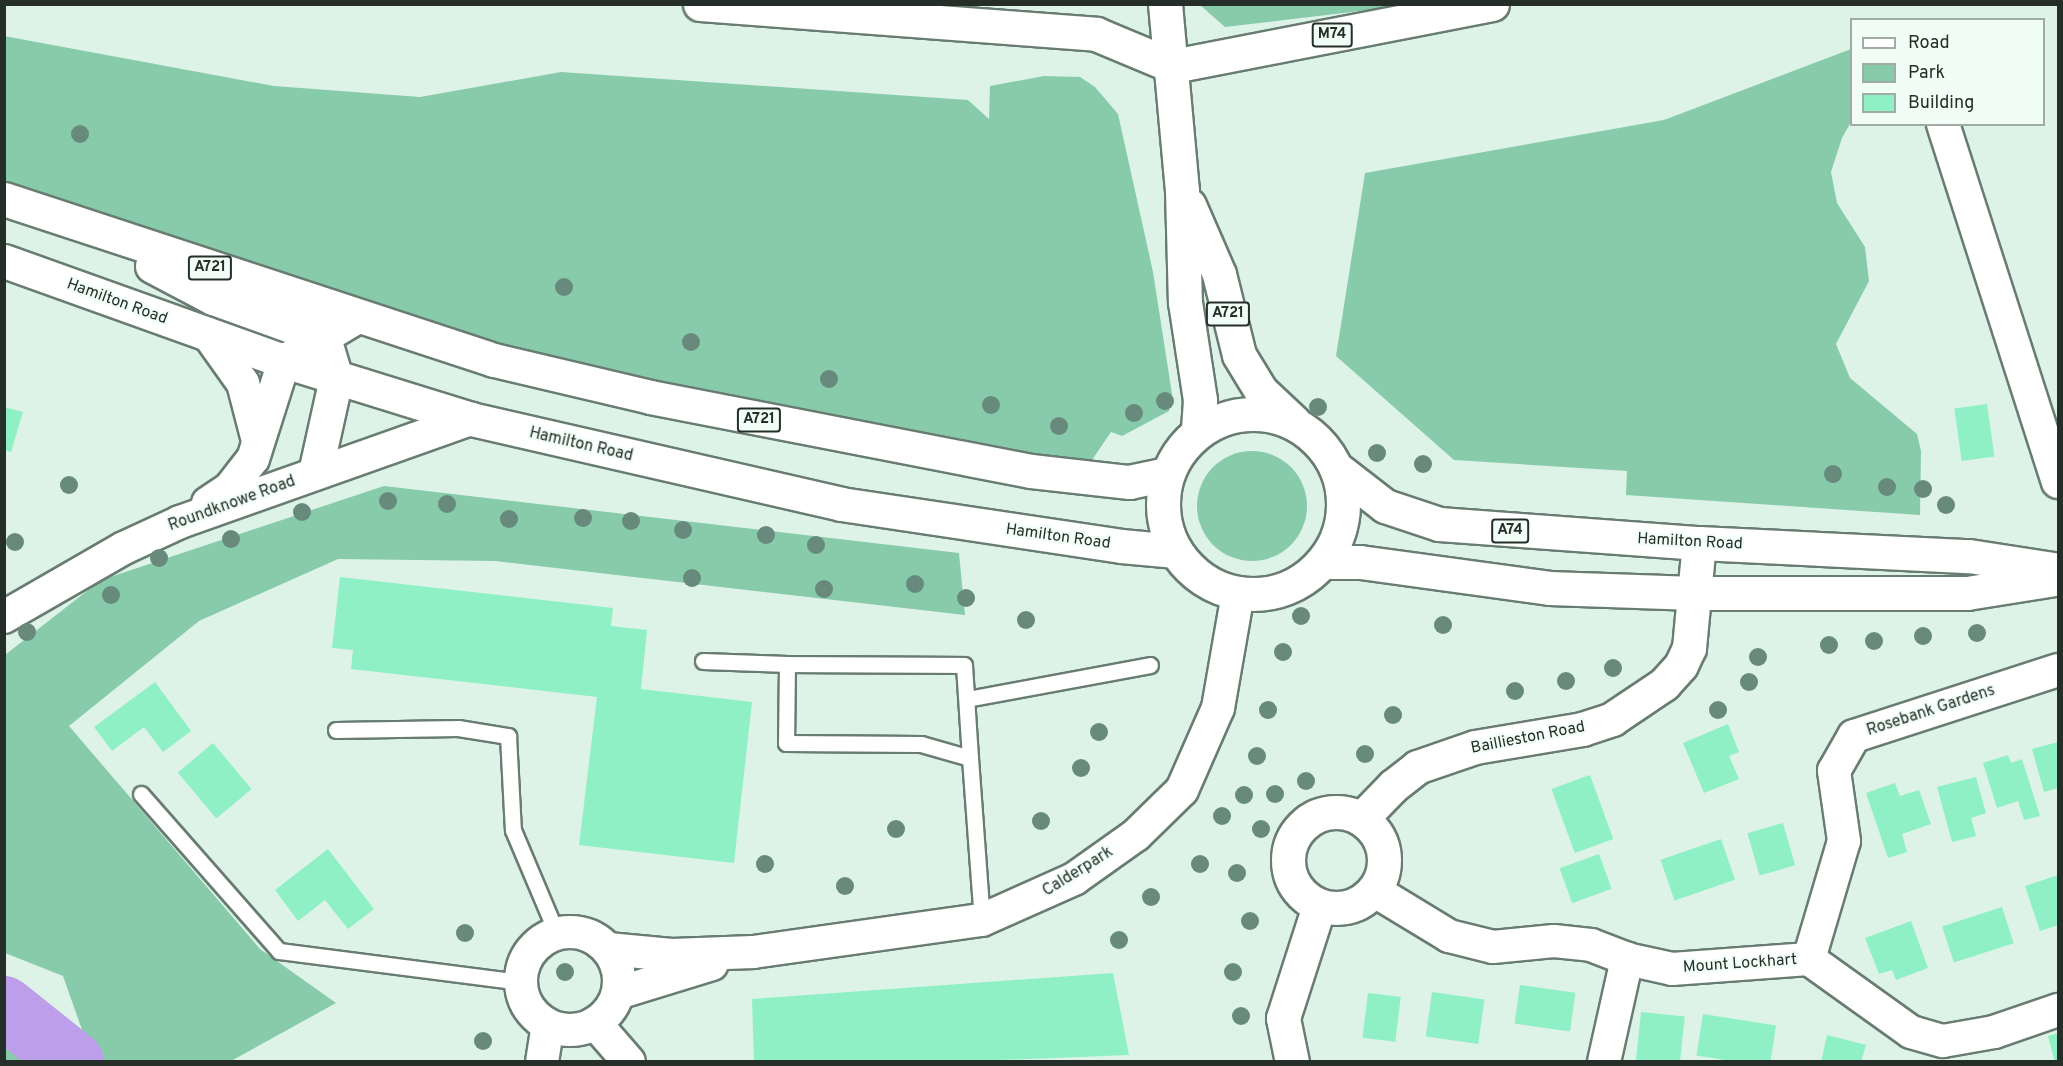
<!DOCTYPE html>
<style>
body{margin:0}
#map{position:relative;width:2063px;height:1066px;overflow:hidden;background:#def3e8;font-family:Overpass,sans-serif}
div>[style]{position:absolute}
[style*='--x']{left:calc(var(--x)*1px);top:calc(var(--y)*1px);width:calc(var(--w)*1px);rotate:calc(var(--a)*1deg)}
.green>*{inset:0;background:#87cbab}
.round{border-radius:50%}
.water>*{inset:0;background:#bd9eea}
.river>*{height:62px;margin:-31px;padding:0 31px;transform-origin:31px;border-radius:31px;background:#bd9eea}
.building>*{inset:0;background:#8ef0c4;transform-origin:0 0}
.roads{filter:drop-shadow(2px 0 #697c72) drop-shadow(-2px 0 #697c72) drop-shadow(0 2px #697c72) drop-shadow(0 -2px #697c72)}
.service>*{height:15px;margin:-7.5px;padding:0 7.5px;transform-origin:7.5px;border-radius:7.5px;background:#fff}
.minor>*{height:32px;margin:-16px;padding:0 16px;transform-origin:16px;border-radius:16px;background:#fff}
.minor>.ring{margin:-16px;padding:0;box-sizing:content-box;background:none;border:32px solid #fff;border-radius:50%}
.tertiary>*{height:33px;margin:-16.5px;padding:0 16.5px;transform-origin:16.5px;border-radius:16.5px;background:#fff}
.tertiary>.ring{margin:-16.5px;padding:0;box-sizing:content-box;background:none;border:33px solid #fff;border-radius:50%}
.primary>*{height:33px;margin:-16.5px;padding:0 16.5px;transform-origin:16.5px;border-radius:16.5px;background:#fff}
.primary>.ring{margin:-16.5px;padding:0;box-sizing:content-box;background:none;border:33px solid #fff;border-radius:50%}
.motorway>*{height:33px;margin:-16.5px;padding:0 16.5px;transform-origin:16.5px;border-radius:16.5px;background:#fff}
.trees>*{width:18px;height:18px;margin:-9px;border-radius:50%;background:#678a7c}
span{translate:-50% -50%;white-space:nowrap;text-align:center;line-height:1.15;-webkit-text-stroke:4.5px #f1fef7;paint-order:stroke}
.shield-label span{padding:2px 4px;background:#f1fef7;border:2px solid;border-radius:4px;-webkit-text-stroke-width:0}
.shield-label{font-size:15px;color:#262e2a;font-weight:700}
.street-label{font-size:16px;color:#262e2a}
.frame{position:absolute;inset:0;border:6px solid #262e2a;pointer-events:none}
.legend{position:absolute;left:1850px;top:18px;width:195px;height:108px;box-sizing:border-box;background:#f1fef7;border:2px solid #a0aba5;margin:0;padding:8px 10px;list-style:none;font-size:18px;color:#262e2a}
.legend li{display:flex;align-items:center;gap:12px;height:30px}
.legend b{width:30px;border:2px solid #a0aba5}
</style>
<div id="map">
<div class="green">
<div style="clip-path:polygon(1200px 5px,1410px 5px,1225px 27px)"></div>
<div style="clip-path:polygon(4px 36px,274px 86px,420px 97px,561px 72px,968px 100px,989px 119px,990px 86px,1044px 76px,1080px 77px,1095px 87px,1118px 114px,1153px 272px,1172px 394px,1169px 411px,1122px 436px,1111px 432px,1092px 460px,1058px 462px,562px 364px,5px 182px)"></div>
<div style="clip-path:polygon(1851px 49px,1851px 122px,1842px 138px,1831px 172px,1837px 203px,1865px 247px,1869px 281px,1836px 344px,1850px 378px,1917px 434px,1921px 451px,1920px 515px,1626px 495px,1627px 471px,1454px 460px,1336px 356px,1365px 173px,1664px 120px)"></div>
<div class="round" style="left:1197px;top:451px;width:110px;height:110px"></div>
<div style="clip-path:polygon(384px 486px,959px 553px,965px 615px,495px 561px,338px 559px,199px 621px,69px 726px,260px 949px,336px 1003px,231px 1061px,93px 1061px,63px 976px,5px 953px,5px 655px,101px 580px)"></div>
<div style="clip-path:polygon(4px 1024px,29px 1030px,44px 1061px,5px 1061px)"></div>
</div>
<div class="water">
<div style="clip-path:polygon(5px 992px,23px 1028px,5px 1024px)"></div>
</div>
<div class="river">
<div style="--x:4;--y:1007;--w:88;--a:38.6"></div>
</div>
<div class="building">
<div style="left:1987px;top:404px;width:53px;height:33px;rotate:82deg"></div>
<div style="clip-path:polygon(4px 407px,23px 412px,11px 452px,4px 450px)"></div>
<div style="clip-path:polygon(340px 577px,613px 608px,611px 626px,647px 630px,641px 689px,752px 702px,734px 863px,579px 845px,597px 697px,351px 669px,353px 650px,332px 648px)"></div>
<div style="clip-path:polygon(155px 682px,191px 731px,163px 752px,144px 727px,112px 751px,94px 727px)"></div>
<div style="clip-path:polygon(1728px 724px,1739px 752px,1729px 756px,1739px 779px,1704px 793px,1683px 743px)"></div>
<div style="clip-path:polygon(2058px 742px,2058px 788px,2044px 792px,2032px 749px)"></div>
<div style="left:213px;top:743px;width:60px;height:46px;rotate:50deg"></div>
<div style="clip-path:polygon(2008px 755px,2011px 763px,2022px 759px,2040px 816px,2024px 820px,2018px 801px,1997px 808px,1983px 763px)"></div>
<div style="left:1590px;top:775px;width:68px;height:41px;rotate:70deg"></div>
<div style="clip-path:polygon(1976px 777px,1986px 813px,1971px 818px,1976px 836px,1952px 842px,1937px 787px)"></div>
<div style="clip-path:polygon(1895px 783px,1900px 796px,1919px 790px,1931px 824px,1902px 834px,1907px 852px,1888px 858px,1866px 793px)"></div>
<div style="left:1783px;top:823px;width:44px;height:37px;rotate:74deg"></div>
<div style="left:1721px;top:839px;width:43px;height:64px;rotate:71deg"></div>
<div style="clip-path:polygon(328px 849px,374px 909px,348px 929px,325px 900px,298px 921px,275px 890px)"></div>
<div style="left:1599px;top:854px;width:37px;height:42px;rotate:70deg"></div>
<div style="clip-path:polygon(2058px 875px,2058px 925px,2040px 931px,2025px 886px)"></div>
<div style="left:2002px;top:907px;width:38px;height:63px;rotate:72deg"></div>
<div style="clip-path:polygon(1911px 921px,1928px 968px,1896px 980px,1892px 970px,1879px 974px,1865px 938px)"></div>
<div style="clip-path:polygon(1113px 973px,1129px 1055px,950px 1062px,754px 1062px,752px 999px)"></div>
<div style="left:1520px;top:985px;width:56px;height:39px;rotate:8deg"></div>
<div style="left:1432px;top:992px;width:53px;height:45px;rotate:8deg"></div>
<div style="left:1368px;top:993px;width:33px;height:45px;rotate:7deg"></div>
<div style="left:1641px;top:1012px;width:44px;height:48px;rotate:6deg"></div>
<div style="left:1703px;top:1014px;width:74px;height:42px;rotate:9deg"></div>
<div style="clip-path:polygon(2058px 1033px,2058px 1062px,2055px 1062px,2048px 1036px)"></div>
<div style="clip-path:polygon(1827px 1035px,1866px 1045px,1861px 1062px,1821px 1062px)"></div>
</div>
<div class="roads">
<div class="service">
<div style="--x:703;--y:661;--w:84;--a:2"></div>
<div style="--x:967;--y:699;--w:186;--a:-10.5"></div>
<div style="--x:336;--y:730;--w:122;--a:-0.9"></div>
<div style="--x:458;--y:728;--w:51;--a:9.1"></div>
<div style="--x:508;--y:736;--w:94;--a:87"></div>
<div style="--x:513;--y:830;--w:113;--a:67.1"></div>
<div style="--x:970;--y:758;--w:93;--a:-93.7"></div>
<div style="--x:964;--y:665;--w:177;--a:-179.7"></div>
<div style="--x:787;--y:664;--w:79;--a:90.7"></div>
<div style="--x:786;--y:743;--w:135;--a:0.4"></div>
<div style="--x:921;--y:744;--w:51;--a:15.9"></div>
<div style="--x:970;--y:758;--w:162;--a:85.8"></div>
<div style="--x:141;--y:794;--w:209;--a:48.7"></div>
<div style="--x:279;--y:951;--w:243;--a:7.3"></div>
</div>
<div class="minor">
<div style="--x:1943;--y:124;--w:376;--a:72.2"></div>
<div style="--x:208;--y:334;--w:60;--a:54.5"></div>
<div style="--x:243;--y:383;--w:60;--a:75.5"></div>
<div style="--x:208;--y:503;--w:27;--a:-34"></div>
<div style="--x:230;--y:488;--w:37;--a:-52"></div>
<div style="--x:253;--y:459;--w:103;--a:-72.4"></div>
<div style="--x:284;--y:361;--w:86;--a:-30.7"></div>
<div style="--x:4;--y:617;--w:138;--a:-29.9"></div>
<div style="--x:124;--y:548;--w:62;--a:-24.9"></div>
<div style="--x:180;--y:522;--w:309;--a:-19.5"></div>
<div style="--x:1375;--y:891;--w:87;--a:31.3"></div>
<div style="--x:1449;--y:936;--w:45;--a:14"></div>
<div style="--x:1493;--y:947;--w:61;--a:-5.6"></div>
<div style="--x:1554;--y:941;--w:37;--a:6"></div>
<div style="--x:1591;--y:945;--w:39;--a:21"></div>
<div style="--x:1627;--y:959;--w:46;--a:12.5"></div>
<div style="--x:1672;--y:969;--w:137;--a:-4.2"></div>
<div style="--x:1809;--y:959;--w:125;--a:35.6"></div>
<div style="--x:1911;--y:1032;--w:33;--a:16"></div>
<div style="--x:1943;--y:1041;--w:52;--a:-10"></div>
<div style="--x:1994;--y:1032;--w:68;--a:-19"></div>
<div class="ring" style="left:521px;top:932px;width:66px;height:66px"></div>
<div style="--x:608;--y:949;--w:64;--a:5.4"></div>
<div style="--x:672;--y:955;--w:81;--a:-2.1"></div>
<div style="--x:753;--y:952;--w:231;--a:-8"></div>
<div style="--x:982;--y:920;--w:101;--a:-24"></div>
<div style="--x:1074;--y:879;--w:76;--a:-35.4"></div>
<div style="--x:1136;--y:835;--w:64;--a:-44.4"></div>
<div style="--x:1182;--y:790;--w:90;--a:-66.3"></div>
<div style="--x:1218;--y:708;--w:117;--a:-80.1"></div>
<div style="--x:1809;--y:959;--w:123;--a:-73.5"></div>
<div style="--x:1844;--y:841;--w:71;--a:-98.1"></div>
<div style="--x:1834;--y:771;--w:40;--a:-60.3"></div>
<div style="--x:1854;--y:736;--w:214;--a:-17.9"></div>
<div style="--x:618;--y:993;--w:98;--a:-17.1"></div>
<div style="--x:596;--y:1024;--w:50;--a:49"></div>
<div style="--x:542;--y:1062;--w:37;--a:-81"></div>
<div style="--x:1604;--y:1062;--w:106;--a:-77.4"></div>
</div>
<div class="tertiary">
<div class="ring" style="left:1288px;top:812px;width:63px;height:63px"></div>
<div style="--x:1362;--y:818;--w:45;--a:-45.9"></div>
<div style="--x:1393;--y:786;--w:31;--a:-38"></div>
<div style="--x:1417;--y:767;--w:61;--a:-19"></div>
<div style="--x:1475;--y:747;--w:109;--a:-9.5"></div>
<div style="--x:1582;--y:729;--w:32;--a:-18"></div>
<div style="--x:1612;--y:719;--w:63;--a:-33.9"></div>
<div style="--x:1664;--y:684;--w:25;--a:-48"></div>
<div style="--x:1681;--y:665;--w:19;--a:-65"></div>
<div style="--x:1689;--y:648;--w:105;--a:-84.6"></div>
<div style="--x:1292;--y:1062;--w:45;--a:-101.6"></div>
<div style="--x:1283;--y:1018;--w:118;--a:-72.2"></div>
</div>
<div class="primary">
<div style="--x:1165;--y:4;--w:187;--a:84.8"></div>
<div style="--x:1182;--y:190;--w:112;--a:88.5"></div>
<div style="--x:1185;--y:302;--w:99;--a:81.3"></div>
<div style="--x:1200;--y:400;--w:32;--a:94"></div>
<div style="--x:4;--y:199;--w:516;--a:18.19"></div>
<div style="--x:494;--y:360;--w:160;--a:13.3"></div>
<div style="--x:650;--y:397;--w:388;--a:11"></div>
<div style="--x:1031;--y:471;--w:99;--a:6.4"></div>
<div style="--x:1129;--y:482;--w:39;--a:-12"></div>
<div style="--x:1189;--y:205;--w:75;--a:66.5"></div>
<div style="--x:1219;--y:274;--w:83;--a:76.1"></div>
<div style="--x:1239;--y:355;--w:42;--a:58.6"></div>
<div style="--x:1261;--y:391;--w:45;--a:43.2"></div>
<div style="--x:4;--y:261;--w:297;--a:19.7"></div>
<div style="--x:284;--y:361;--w:196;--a:17.2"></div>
<div style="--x:471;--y:419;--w:380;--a:12.9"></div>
<div style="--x:841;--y:504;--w:283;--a:8.5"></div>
<div style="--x:1121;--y:546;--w:55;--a:5.2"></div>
<div style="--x:152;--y:266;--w:69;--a:27.7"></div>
<div style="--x:213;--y:298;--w:118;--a:19.8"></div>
<div style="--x:324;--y:338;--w:42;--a:73.3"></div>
<div style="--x:336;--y:378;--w:97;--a:102.5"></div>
<div class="ring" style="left:1163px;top:414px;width:147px;height:147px"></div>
<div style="--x:1336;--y:468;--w:62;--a:37.8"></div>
<div style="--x:1385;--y:506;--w:57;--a:18.4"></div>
<div style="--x:1439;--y:524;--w:261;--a:4.2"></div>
<div style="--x:1699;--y:543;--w:270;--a:2.8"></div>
<div style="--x:1969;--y:556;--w:90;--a:8.9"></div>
<div style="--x:1322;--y:562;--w:38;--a:0"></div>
<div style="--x:1360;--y:562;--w:191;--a:7.8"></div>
<div style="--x:1549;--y:588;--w:146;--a:2"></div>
<div style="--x:1695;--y:593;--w:272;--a:0"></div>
<div style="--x:1967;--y:593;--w:89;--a:-9"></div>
</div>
<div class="motorway">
<div style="--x:700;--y:4;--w:397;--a:4.3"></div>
<div style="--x:1096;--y:34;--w:83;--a:22.6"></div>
<div style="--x:1173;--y:66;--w:325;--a:-11"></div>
</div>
</div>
<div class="trees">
<div style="left:80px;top:134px"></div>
<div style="left:564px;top:287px"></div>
<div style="left:691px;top:342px"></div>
<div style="left:829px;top:379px"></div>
<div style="left:1165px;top:401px"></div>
<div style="left:991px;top:405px"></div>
<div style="left:1318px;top:407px"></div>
<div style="left:1134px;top:413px"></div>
<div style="left:1059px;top:426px"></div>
<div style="left:1377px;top:453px"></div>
<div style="left:1423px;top:464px"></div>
<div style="left:1833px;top:474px"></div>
<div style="left:69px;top:485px"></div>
<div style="left:1887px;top:487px"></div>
<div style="left:1923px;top:489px"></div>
<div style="left:388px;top:501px"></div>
<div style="left:447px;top:504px"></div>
<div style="left:1946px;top:505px"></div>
<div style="left:302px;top:512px"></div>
<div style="left:583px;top:518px"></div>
<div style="left:509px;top:519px"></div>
<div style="left:631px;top:521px"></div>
<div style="left:683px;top:530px"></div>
<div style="left:766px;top:535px"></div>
<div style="left:231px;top:539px"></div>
<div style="left:15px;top:542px"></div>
<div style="left:816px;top:545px"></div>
<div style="left:159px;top:558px"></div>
<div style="left:692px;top:578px"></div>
<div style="left:915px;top:584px"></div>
<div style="left:824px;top:589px"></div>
<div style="left:111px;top:595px"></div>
<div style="left:966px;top:598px"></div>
<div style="left:1301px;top:616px"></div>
<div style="left:1026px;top:620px"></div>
<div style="left:1443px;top:625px"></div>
<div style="left:27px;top:632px"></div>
<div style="left:1977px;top:633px"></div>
<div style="left:1923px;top:636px"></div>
<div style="left:1874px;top:641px"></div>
<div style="left:1829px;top:645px"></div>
<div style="left:1283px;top:652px"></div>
<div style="left:1758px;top:657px"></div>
<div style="left:1613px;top:668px"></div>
<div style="left:1566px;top:681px"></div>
<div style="left:1749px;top:682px"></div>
<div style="left:1515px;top:691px"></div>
<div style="left:1268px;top:710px"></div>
<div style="left:1718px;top:710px"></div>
<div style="left:1393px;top:715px"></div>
<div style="left:1099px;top:732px"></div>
<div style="left:1365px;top:754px"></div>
<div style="left:1257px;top:756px"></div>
<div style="left:1081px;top:768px"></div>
<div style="left:1306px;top:781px"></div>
<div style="left:1275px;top:794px"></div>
<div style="left:1244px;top:795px"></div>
<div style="left:1222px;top:816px"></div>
<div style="left:1041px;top:821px"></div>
<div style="left:896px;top:829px"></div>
<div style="left:1261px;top:829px"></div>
<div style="left:765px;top:864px"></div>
<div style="left:1200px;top:864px"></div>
<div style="left:1237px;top:873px"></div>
<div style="left:845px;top:886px"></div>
<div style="left:1151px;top:897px"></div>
<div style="left:1250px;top:921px"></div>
<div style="left:465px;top:933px"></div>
<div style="left:1119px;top:940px"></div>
<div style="left:565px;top:972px"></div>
<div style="left:1233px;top:972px"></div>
<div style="left:1241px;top:1016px"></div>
<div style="left:483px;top:1041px"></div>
</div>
<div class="shield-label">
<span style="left:1332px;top:35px">M74</span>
<span style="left:210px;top:268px">A721</span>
<span style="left:1228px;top:314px">A721</span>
<span style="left:759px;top:420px">A721</span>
<span style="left:1510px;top:531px">A74</span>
</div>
<div class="street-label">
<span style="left:117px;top:302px;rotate:20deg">Hamilton Road</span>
<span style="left:581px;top:445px;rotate:13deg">Hamilton Road</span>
<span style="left:232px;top:504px;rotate:-20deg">Roundknowe Road</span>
<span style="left:1058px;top:537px;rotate:8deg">Hamilton Road</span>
<span style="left:1690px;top:542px;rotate:3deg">Hamilton Road</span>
<span style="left:1931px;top:711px;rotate:-18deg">Rosebank Gardens</span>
<span style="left:1528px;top:738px;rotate:-11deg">Baillieston Road</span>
<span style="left:1078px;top:872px;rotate:-32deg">Calderpark</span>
<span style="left:1740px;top:964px;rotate:-4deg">Mount Lockhart</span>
</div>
<div class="frame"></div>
<ul class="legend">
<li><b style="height:8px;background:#fff"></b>Road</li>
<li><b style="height:16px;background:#87cbab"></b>Park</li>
<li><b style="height:16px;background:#8ef0c4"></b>Building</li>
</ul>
</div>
